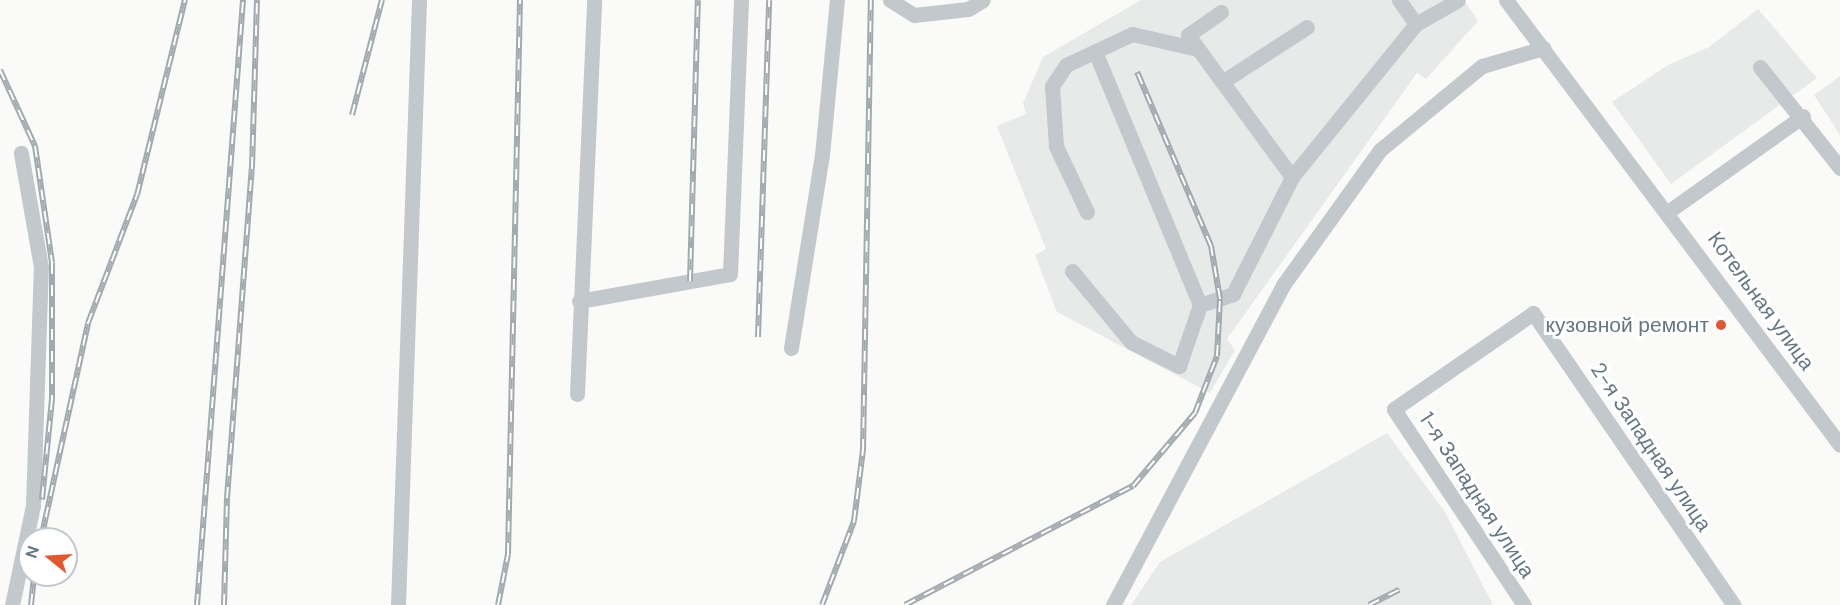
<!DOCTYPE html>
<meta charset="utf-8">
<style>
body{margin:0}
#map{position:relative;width:1840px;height:605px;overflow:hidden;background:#fafaf8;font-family:"DM Sans",sans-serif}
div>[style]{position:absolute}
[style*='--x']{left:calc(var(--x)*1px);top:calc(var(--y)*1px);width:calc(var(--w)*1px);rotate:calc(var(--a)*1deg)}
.built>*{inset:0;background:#e8e9e9}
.minor>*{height:15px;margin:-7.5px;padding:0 7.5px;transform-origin:7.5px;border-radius:7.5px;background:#c3c8cc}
.rail>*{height:6px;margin-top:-3px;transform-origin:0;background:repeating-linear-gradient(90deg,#fff 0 11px,#a2aab0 0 22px);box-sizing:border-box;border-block:2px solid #a2aab0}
.dots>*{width:16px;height:16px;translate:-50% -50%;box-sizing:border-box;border:3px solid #fff;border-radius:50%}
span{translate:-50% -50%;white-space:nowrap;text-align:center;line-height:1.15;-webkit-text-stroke:6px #fff;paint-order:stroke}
.street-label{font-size:21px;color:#657683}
.poi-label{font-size:21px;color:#657683}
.right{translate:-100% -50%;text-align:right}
.north{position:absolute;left:18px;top:527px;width:60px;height:60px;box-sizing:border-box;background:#fff;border:2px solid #c1c8cd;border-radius:50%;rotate:288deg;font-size:16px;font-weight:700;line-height:24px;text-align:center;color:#657683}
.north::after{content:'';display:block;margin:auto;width:21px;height:27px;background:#e4572e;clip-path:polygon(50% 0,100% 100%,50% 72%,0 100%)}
</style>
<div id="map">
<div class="built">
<div style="clip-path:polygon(1141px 0,1464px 0,1478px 21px,1426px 79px,1417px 73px,1227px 339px,1235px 350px,1210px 393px,1057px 312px,1035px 255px,1046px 249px,997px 126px,1026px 114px,1023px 103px,1043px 57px)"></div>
<div style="clip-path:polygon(1758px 9px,1817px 78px,1671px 184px,1612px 102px,1668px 65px,1709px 47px)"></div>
<div style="clip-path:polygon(1840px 76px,1840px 135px,1814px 95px)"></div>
<div style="clip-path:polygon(1387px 433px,1445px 512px,1493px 605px,1131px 605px,1160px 562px)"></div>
</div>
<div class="minor">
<div style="--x:890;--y:0;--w:28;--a:32"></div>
<div style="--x:914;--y:15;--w:54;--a:-6.3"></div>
<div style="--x:968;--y:9;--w:17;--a:-31"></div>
<div style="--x:1399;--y:0;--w:29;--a:55"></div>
<div style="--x:1506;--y:0;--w:556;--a:53.11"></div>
<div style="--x:1221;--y:12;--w:40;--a:145.1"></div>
<div style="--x:1188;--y:35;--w:176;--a:53.8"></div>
<div style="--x:1760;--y:67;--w:129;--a:51.6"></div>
<div style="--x:1222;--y:82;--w:101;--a:-32.9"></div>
<div style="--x:1669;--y:211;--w:164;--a:-35.3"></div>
<div style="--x:1087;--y:212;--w:73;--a:-115.2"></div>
<div style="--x:1056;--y:146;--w:60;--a:-93.8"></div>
<div style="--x:1052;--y:86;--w:25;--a:-56"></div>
<div style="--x:1066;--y:65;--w:73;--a:-25.2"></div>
<div style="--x:1132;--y:34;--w:68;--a:12.8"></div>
<div style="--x:1072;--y:271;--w:92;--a:50.3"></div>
<div style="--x:1131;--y:342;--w:54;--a:26.6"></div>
<div style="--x:1179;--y:366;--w:65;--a:-71"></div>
<div style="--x:1200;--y:305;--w:274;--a:-112.5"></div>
<div style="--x:579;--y:301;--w:153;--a:-10.1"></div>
<div style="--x:730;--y:274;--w:274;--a:-87.7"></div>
<div style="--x:1200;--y:305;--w:35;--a:-18"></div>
<div style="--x:1233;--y:294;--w:131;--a:-63.2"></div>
<div style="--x:1292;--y:177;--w:197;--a:-51"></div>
<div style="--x:1416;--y:24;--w:48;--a:-29.7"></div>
<div style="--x:791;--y:348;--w:195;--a:-80.9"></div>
<div style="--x:822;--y:155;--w:156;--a:-84.5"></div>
<div style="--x:577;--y:394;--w:394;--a:-87.5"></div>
<div style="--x:12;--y:605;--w:102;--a:-78.1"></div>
<div style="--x:33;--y:505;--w:238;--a:-88.1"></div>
<div style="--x:41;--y:267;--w:116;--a:-100"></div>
<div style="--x:398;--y:605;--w:605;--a:-88.01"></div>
<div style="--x:1113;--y:605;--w:362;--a:-62"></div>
<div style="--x:1283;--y:285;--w:166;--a:-54.3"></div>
<div style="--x:1380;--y:150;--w:132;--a:-39.5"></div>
<div style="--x:1482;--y:66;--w:64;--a:-16.4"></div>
<div style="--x:1524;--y:605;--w:235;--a:-123.6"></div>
<div style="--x:1394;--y:409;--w:169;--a:-34.6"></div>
<div style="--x:1533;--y:313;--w:354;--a:55.5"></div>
</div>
<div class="rail">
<div style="--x:0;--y:70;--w:84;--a:65.3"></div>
<div style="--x:35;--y:146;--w:118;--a:81.7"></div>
<div style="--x:52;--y:263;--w:136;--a:90"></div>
<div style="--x:52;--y:399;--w:101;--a:95.7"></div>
<div style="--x:352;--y:115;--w:119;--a:-75.4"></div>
<div style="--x:690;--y:281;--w:281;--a:-88.4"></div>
<div style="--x:758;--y:337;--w:337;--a:-88.1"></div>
<div style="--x:41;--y:539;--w:221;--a:-77.7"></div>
<div style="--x:88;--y:323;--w:137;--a:-69.1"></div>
<div style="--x:137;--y:195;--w:201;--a:-76.2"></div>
<div style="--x:31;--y:605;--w:30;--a:-84"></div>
<div style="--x:197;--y:605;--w:607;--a:-85.65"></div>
<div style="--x:224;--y:605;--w:107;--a:-88.4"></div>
<div style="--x:227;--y:498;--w:331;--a:-85.7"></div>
<div style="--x:252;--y:168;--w:168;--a:-88.3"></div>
<div style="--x:498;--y:605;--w:52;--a:-78.9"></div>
<div style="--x:508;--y:554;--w:554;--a:-88.76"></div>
<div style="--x:822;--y:605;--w:90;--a:-69.1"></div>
<div style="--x:854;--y:521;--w:72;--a:-82.8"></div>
<div style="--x:863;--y:450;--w:450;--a:-89"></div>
<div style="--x:905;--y:605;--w:257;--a:-27.6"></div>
<div style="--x:1133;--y:486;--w:96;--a:-49.7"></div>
<div style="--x:1195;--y:413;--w:61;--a:-68.9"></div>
<div style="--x:1217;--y:356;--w:57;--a:-87"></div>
<div style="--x:1220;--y:299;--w:54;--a:-99.6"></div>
<div style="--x:1211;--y:246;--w:189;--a:-113"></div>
<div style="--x:1369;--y:605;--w:34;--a:-27"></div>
</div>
<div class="dots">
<div style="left:1721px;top:325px;background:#e4572e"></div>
</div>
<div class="street-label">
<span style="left:1761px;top:301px;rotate:54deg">Котельная улица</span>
<span style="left:1651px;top:447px;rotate:56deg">2-я Западная улица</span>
<span style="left:1477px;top:495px;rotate:57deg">1-я Западная улица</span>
</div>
<div class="poi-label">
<span class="right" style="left:1709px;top:325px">кузовной ремонт</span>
</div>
<div class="north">N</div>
</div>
